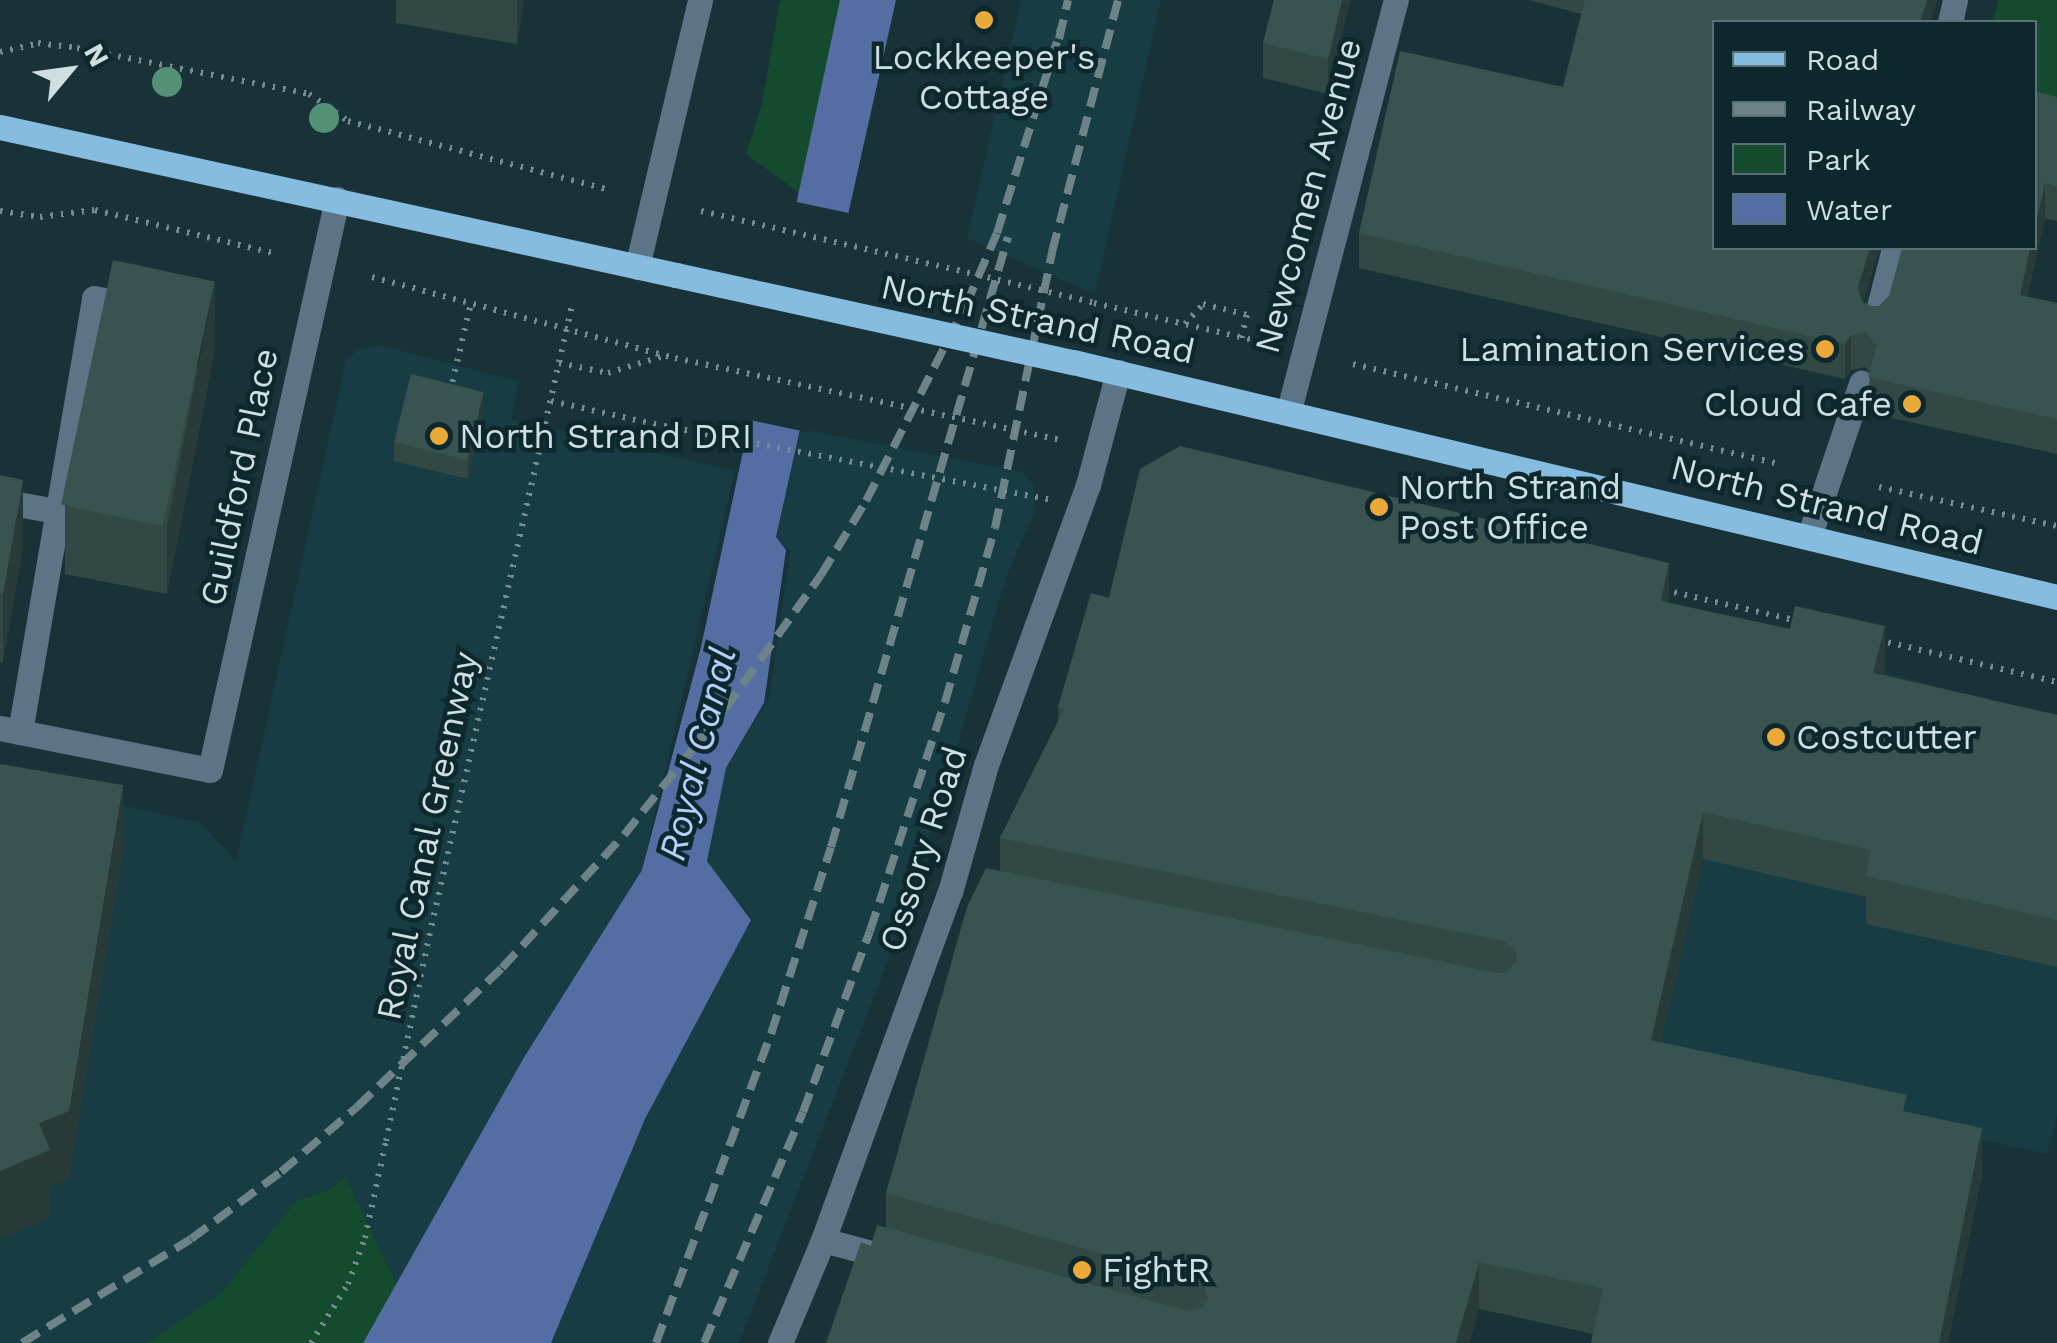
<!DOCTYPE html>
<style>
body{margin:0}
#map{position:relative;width:2057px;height:1343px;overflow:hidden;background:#183237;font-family:"Work Sans",sans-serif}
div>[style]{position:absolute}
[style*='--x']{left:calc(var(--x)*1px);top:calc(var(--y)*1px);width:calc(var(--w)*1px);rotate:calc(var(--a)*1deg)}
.built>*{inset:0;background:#173c43}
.green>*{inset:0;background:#144b2f}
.water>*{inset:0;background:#546ea3}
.pier>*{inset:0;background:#183237;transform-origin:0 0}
.path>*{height:6px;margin-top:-3px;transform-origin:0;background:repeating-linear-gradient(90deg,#778c90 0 2.5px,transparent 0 10.5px)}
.minor>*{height:25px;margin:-12.5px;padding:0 12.5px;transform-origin:12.5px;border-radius:12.5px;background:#5b7586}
.major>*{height:25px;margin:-12.5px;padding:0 12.5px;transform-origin:12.5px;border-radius:12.5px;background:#85bce0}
.rail>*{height:8px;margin-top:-4px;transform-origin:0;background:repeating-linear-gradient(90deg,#6e8387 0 20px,transparent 0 30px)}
.path-bridge>*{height:6px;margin-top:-3px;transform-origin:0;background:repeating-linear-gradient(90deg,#778c90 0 2.5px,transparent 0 10.5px)}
.major-bridge>*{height:25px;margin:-12.5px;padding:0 12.5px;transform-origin:12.5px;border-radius:12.5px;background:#85bce0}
.trees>*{width:30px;height:30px;margin:-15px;border-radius:50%;background:#529175}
.wall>*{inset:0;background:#314845}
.shaded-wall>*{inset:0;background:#283b38}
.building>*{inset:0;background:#395450;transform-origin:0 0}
.dots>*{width:28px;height:28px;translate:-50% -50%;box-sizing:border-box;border:5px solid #0d282d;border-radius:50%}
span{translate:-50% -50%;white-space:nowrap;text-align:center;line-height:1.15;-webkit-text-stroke:9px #0d282d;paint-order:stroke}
.poi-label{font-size:35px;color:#cfdee1}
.right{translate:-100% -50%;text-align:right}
.left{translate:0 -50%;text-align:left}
.street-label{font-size:35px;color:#cfdee1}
.water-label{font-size:38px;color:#b6cefe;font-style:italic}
.legend{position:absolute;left:1712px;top:20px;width:325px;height:230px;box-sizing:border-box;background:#0d282d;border:2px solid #5b7175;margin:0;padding:12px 18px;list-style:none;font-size:30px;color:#cfdee1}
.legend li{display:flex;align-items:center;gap:20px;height:50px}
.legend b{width:50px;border:2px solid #5b7175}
.north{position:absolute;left:20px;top:20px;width:100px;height:100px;-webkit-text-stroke:8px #0d282d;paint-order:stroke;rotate:61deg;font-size:28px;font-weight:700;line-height:40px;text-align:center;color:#cfdee1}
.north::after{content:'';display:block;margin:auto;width:35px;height:45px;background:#cfdee1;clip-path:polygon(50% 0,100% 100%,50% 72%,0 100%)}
</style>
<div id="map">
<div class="built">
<div style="clip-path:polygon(1021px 0,1161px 0,1095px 294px,967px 238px)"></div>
<div style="clip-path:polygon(379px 345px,518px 381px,512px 419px,735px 471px,642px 870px,523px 1059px,397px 1286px,344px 1176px,330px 1190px,297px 1200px,220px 1294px,147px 1343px,0 1343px,0 777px,201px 823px,236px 861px,346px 360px,356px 351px)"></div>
<div style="clip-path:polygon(801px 429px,1023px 472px,1034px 486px,1035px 511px,1006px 577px,941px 802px,884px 971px,739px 1343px,551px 1343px,645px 1119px,751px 917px,707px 861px,726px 768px,769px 699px,790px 551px,776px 538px)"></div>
<div style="clip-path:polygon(1559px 587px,2057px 718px,2057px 1115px,2047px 1154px,1712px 1082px,1517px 1053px)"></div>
</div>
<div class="green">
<div style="clip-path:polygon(780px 0,841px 0,799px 193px,746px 154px,762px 104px)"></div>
<div style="clip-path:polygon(1998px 0,2057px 0,2057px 115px,2035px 111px,2034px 22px,1993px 22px)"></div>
<div style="clip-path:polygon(345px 1176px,397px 1286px,363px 1343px,147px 1343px,220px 1294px,297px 1200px,330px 1190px)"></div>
</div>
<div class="water">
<div style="clip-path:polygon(840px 0,896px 0,776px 537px,786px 550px,764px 703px,726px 768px,707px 861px,751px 920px,645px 1119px,551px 1343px,363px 1343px,523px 1059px,642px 870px,701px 647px)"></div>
</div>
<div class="pier">
<div style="left:792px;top:201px;width:64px;height:223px;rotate:12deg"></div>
</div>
<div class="path">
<div style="--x:0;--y:52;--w:39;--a:-13"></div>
<div style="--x:38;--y:43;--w:39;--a:7"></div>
<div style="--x:77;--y:48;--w:237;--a:11.2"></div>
<div style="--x:309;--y:94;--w:47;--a:34.7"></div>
<div style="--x:348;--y:121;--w:267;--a:14.8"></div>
<div style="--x:0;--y:211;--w:40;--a:8.5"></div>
<div style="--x:40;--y:217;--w:55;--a:-7.3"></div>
<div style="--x:95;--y:210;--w:183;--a:13.6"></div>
<div style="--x:701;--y:211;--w:263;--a:13"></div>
<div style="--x:372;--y:277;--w:314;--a:15"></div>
<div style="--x:1094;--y:303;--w:163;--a:13.1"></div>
<div style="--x:1185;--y:324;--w:27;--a:-48"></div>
<div style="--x:1203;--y:304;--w:45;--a:14"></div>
<div style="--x:1247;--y:315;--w:25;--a:104"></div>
<div style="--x:559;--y:363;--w:50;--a:11.5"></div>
<div style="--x:608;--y:373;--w:59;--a:-16.9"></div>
<div style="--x:1353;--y:364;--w:438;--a:13.2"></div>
<div style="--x:450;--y:392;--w:91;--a:-76.7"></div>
<div style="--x:551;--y:401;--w:116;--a:12.5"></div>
<div style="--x:1879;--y:487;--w:182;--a:12.4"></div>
<div style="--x:1664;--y:590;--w:138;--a:13"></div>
<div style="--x:1878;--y:640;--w:184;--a:13.2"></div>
<div style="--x:427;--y:946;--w:657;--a:-77.25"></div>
<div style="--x:311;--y:1343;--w:70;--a:-57.9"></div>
<div style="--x:348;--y:1284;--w:49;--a:-69.7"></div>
<div style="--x:365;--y:1238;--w:99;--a:-77.8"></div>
</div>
<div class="minor">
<div style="--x:1950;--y:22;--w:23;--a:-77"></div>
<div style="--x:637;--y:267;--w:274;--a:-76.7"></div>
<div style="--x:1874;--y:326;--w:81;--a:-75.6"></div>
<div style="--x:1289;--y:410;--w:424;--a:-75.4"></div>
<div style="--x:0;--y:501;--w:58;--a:10"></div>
<div style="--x:1809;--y:537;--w:163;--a:-71.3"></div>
<div style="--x:0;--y:728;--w:214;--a:11.3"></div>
<div style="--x:210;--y:770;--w:585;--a:-77.46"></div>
<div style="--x:20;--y:732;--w:440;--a:-80.3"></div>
<div style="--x:94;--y:298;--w:42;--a:11"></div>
<div style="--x:823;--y:1240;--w:69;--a:15"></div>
<div style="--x:780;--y:1343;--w:112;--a:-67.3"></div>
<div style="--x:823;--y:1240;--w:370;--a:-70"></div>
<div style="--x:950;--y:892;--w:132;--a:-74.2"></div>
<div style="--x:986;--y:765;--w:298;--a:-70"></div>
<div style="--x:1088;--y:485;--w:117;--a:-75.1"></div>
</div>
<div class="major">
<div style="--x:0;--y:127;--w:692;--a:12.35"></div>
<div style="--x:1073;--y:362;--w:1012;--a:13.43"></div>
</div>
<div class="rail">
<div style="--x:1059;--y:39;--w:40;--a:-77"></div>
<div style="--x:22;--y:1343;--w:198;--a:-31.6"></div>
<div style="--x:191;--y:1239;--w:112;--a:-36.7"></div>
<div style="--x:281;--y:1172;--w:100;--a:-40.5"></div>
<div style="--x:357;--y:1107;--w:201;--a:-43.8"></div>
<div style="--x:502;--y:968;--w:180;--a:-47.5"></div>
<div style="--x:624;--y:835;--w:161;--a:-51.3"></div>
<div style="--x:725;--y:709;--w:165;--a:-54.4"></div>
<div style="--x:821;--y:575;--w:87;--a:-58.7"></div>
<div style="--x:866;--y:501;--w:220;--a:-63"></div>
<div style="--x:966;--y:305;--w:78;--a:-66.7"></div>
<div style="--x:997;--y:233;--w:214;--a:-72.6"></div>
<div style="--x:656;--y:1343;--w:330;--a:-69.6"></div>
<div style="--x:771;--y:1034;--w:196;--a:-72.2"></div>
<div style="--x:831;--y:847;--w:635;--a:-73.82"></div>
<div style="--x:704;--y:1343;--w:251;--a:-66.8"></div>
<div style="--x:803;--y:1112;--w:193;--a:-69.7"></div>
<div style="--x:870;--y:931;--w:241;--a:-71.9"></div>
<div style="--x:945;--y:702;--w:181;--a:-74"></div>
<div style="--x:995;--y:528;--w:282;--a:-78.3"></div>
<div style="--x:1052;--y:252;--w:260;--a:-75.3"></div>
</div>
<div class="path-bridge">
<div style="--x:957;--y:270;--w:141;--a:13.5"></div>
<div style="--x:675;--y:358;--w:396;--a:12"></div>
<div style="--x:664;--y:426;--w:395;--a:10.8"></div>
<div style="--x:386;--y:1141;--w:199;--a:-78.1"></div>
</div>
<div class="major-bridge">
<div style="--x:676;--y:275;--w:406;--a:12.4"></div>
</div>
<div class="trees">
<div style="left:167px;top:82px"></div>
<div style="left:324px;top:118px"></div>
</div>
<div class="wall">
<div style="clip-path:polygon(396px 0,524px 0,517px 44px,396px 23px)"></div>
<div style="clip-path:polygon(1274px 0,1350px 0,1328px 94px,1263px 78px,1263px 43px)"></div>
<div style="clip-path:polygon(1529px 0,1937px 0,1930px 22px,1714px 22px,1864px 303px,1871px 306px,1879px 306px,1889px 296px,2057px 97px,2057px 221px,2045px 218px,2027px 297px,2057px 303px,2057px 454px,1868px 413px,1870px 372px,1865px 367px,1851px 370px,1845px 379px,1359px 268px,1359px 233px,1563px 87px,1581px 14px)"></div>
<div style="clip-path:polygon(215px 349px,167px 594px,65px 574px,65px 505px)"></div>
<div style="clip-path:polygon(484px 411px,468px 479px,394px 461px,394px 442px)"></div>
<div style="clip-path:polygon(0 475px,23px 548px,3px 662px,0 662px)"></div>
<div style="clip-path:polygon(1669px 603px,1884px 675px,2057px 715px,2057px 967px,1866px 924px,1866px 897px,1703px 859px,1661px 1042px,1907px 1112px,1982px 1175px,1948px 1343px,1591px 1343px,1593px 1334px,1479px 1309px,826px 1343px,871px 1246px,886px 1227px,886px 1193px,1000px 871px,1000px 838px,1058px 722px,1058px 707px)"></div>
</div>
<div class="shaded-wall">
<div style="clip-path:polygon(517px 0,524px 0,517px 44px)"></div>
<div style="clip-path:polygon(1342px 0,1350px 0,1328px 94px,1328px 59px)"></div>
<div style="clip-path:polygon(1927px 0,1937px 0,1930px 22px,1920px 22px)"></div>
<div style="clip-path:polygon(2045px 183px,2045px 218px,2020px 330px,2020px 295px,2030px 248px,2034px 248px,2034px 230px)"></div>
<div style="clip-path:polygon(1870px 248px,1880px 248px,1858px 322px,1858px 287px)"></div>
<div style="clip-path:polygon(215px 281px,215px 349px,167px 594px,167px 526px)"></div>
<div style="clip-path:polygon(1851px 335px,1851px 370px,1845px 379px,1845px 344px)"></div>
<div style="clip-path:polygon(484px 392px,484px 411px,468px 479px,468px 460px)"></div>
<div style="clip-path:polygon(23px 480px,23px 548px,3px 662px,3px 594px)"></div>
<div style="clip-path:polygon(1669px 563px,1669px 610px,1661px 601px)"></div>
<div style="clip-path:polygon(1885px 626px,1885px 674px,1873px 720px,1873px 673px)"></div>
<div style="clip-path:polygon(123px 785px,123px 853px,69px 1179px,50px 1187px,50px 1218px,0 1239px,0 1171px,39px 1123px)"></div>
<div style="clip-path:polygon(1703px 812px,1703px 859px,1651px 1087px,1651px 1040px)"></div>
<div style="clip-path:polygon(1982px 1128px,1982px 1175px,1948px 1343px,1939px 1343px)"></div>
<div style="clip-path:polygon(1479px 1262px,1479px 1309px,1470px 1343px,1456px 1343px)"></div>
</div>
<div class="building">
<div style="clip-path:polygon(1274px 0,1342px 0,1328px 59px,1263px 43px)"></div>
<div style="clip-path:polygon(1585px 0,1927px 0,1920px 22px,1714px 22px,1714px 248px,1870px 248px,1858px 287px,1862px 302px,1871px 306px,1879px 306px,1889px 296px,1902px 248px,2030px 248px,2020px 295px,2057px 303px,2057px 419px,1868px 377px,1877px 345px,1865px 332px,1851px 335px,1845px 344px,1359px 233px,1400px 51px,1563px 87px)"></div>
<div style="clip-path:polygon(2034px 91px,2057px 97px,2057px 186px,2045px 183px,2034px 230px)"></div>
<div style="left:113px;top:260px;width:104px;height:250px;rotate:12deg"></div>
<div style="left:411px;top:374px;width:75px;height:70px;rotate:14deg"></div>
<div style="clip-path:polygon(1180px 446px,1669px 563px,1661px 601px,1790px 629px,1795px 606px,1885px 626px,1873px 673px,2057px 715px,2057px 920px,1866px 876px,1871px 850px,1703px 812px,1651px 1040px,1907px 1095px,1903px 1111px,1982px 1128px,1939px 1343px,1591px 1343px,1603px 1288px,1479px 1262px,1456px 1343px,826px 1343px,861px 1242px,871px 1246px,877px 1225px,1188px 1311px,1203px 1308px,1208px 1299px,1204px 1285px,1196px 1280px,886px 1193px,967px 907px,986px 868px,1498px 973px,1507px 972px,1517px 961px,1516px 951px,1504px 941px,1000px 838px,1064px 709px,1058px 707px,1091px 593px,1109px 598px,1140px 469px)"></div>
<div style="clip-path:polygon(0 475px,23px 480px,3px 594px,0 593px)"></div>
<div style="clip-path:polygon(0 764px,123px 785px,69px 1111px,39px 1123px,50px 1150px,0 1171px)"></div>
</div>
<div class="dots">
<div style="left:984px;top:20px;background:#eba93a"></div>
<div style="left:1825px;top:349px;background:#eba93a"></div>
<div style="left:1912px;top:404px;background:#eba93a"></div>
<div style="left:439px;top:436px;background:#eba93a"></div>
<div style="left:1379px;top:507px;background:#eba93a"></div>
<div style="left:1776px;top:737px;background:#eba93a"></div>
<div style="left:1082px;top:1270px;background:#eba93a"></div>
</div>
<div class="poi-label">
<span style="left:984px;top:77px">Lockkeeper's<br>Cottage</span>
<span class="right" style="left:1805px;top:349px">Lamination Services</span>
<span class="right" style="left:1892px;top:404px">Cloud Cafe</span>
<span class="left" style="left:459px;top:436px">North Strand DRI</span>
<span class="left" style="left:1399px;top:507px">North Strand<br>Post Office</span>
<span class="left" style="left:1796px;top:737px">Costcutter</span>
<span class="left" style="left:1102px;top:1270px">FightR</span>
</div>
<div class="street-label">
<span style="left:1308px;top:196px;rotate:-75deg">Newcomen Avenue</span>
<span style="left:1038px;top:319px;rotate:12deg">North Strand Road</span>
<span style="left:239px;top:477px;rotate:-78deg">Guildford Place</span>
<span style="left:1827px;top:505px;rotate:14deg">North Strand Road</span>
<span style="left:427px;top:836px;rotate:-78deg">Royal Canal Greenway</span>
<span style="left:923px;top:849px;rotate:-72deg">Ossory Road</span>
</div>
<div class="water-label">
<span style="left:698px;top:754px;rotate:-76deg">Royal Canal</span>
</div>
<ul class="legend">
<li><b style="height:12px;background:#85bce0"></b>Road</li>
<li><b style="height:12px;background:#6e8387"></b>Railway</li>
<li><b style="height:28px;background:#144b2f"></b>Park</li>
<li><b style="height:28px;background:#546ea3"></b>Water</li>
</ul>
<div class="north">N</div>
</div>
